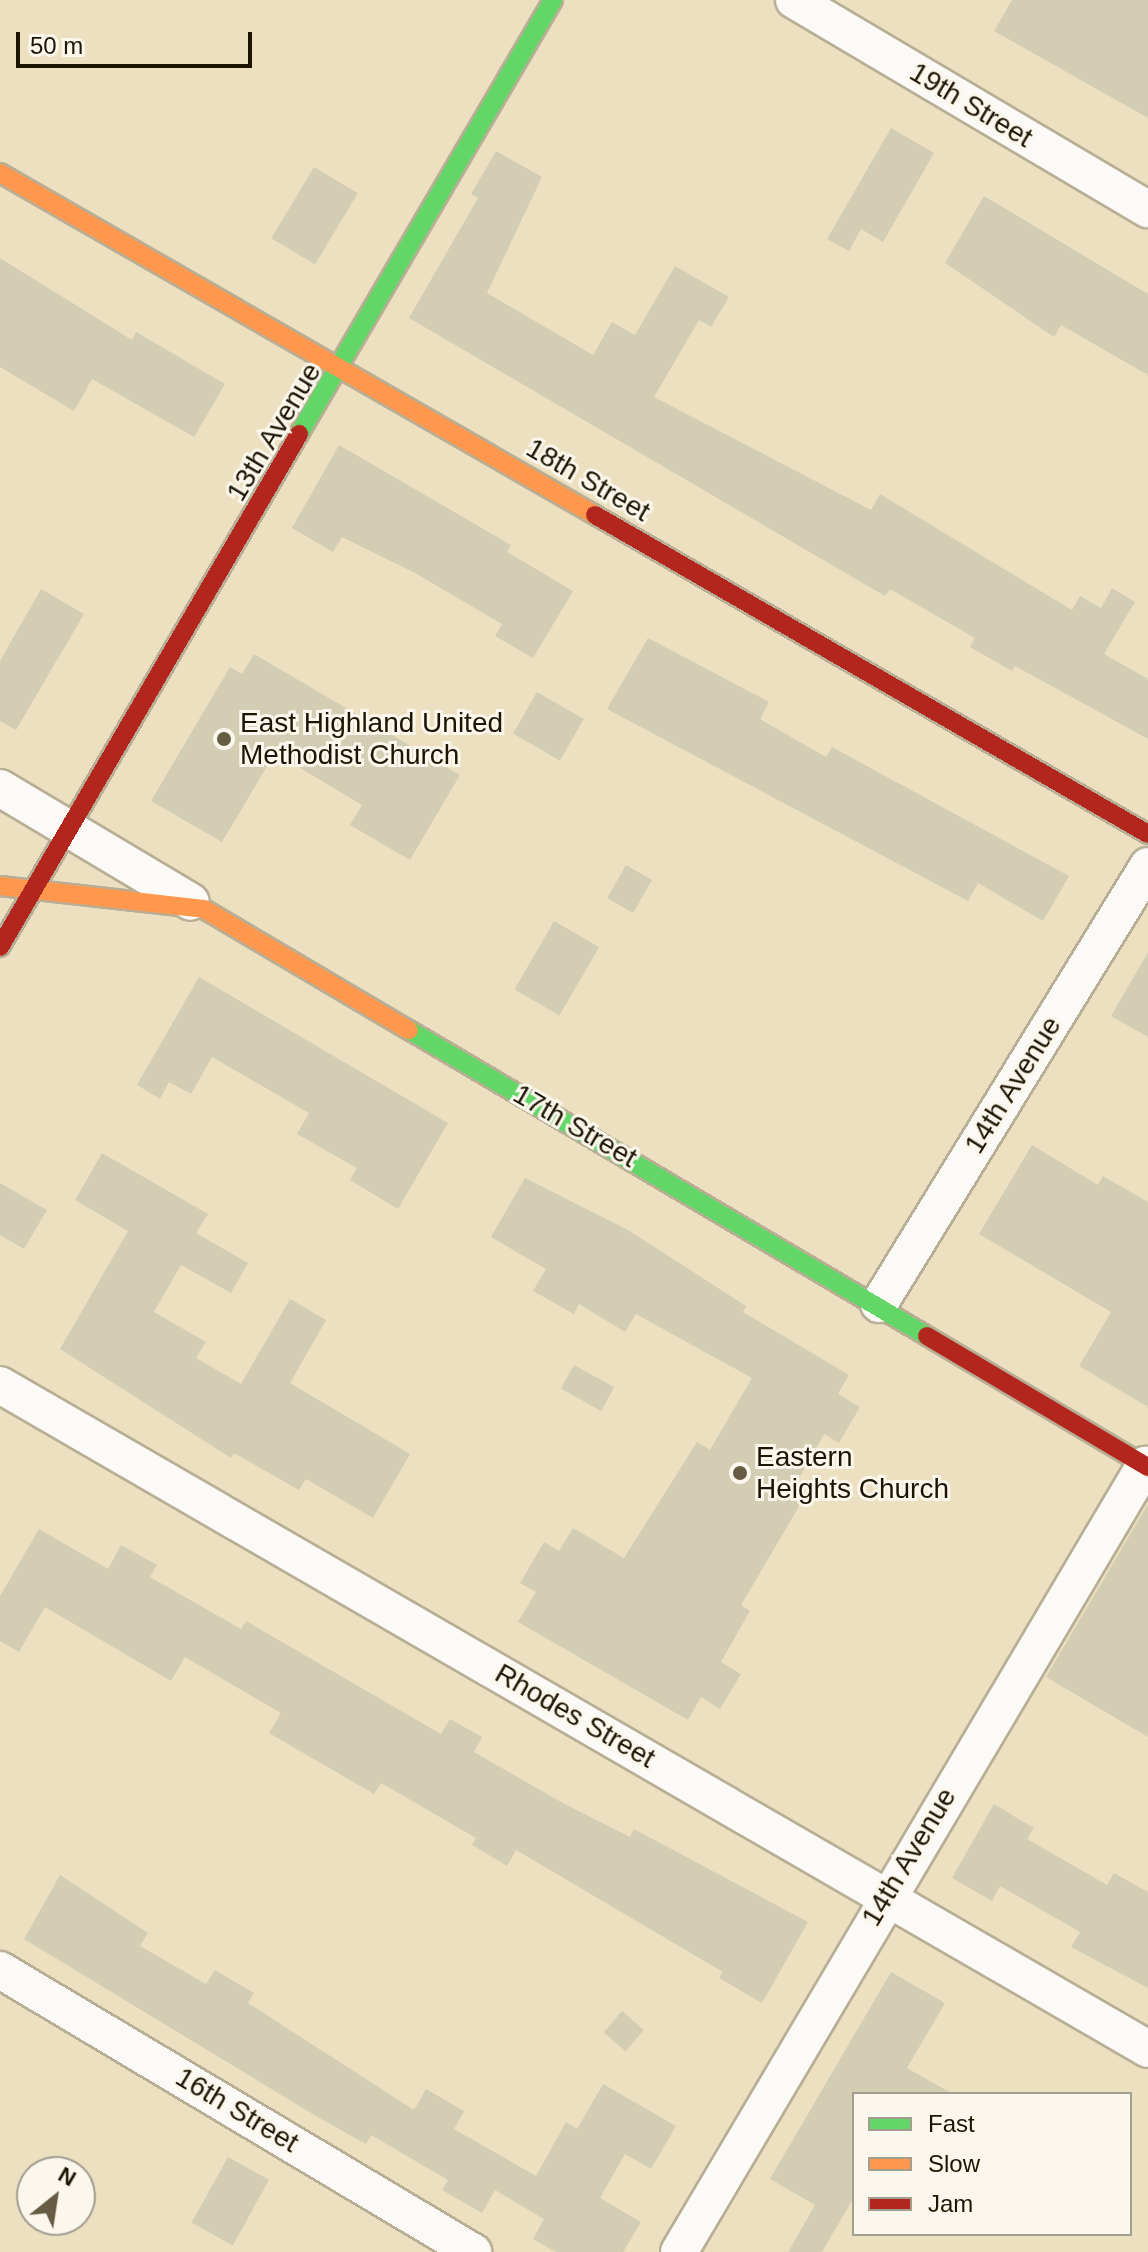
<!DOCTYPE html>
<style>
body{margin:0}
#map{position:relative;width:1148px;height:2252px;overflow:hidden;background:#ede0c0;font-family:Helvetica,sans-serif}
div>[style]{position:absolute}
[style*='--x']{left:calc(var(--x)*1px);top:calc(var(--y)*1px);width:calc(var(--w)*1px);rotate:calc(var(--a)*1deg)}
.building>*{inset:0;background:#d3cdb4;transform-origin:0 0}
.roads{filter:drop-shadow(2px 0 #b8ae95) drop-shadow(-2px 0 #b8ae95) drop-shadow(0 2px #b8ae95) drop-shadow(0 -2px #b8ae95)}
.street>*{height:36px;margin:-18px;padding:0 18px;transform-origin:18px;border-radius:18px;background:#fcfaf6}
.fast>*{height:18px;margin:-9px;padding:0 9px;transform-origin:9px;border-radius:9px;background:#63d668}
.slow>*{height:18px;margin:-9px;padding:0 9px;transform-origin:9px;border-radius:9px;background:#ff974d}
.jam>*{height:18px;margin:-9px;padding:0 9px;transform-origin:9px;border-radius:9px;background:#b3261e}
.dots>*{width:22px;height:22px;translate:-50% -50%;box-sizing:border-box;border:4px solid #fbf7ec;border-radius:50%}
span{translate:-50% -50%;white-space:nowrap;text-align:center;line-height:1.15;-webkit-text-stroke:6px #fbf7ec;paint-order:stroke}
.street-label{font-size:28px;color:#1d1501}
.poi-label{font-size:28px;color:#1d1501}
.left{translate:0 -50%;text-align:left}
.legend{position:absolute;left:852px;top:2092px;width:280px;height:144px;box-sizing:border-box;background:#fbf7ec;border:2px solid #a29d8e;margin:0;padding:10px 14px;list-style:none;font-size:24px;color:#1d1501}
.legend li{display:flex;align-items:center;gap:16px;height:40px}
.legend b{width:40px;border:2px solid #a29d8e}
.north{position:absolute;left:16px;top:2156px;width:80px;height:80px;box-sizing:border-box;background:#fbf7ec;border:2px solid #a29d8e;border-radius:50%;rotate:30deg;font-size:22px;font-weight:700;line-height:32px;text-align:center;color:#1d1501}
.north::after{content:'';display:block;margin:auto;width:28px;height:36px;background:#665c44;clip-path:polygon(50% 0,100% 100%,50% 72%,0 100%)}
.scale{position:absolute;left:16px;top:32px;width:236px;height:36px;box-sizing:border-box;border:4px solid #1d1501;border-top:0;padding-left:10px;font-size:24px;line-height:28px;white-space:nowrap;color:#1d1501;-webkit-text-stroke:6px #fbf7ec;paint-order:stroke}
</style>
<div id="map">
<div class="building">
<div style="clip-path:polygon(1012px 0,1148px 0,1148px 118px,994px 31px)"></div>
<div style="clip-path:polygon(891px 128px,934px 153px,883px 242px,861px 229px,849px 251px,827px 239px)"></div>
<div style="clip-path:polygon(496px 151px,542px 177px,487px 293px,593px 355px,612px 322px,635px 335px,675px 266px,729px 297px,711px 327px,699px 320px,654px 397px,871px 510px,880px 494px,1072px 610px,1080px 596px,1101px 608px,1112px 588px,1135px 602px,1104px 654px,1148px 679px,1148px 739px,1015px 666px,1012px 671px,970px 647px,975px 638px,890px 589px,885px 596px,409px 318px,478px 198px,471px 194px)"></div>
<div style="left:314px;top:167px;width:51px;height:83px;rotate:31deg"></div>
<div style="clip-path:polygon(984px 196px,1148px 294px,1148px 375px,1061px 325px,1054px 337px,945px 263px)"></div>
<div style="clip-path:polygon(0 258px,132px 340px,136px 332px,225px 384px,194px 437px,92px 379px,74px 411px,0 367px)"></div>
<div style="clip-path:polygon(339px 445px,511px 545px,507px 552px,573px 591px,533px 658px,495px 636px,502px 624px,415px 573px,342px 537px,333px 552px,292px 528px)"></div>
<div style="clip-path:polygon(41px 589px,84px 614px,16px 730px,0 721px,0 661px)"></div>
<div style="clip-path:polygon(648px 638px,769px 702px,760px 719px,826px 757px,832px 747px,1069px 876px,1043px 921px,978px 883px,968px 901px,607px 709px)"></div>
<div style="clip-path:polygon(254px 654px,460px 775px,410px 860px,350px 825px,362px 805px,275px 753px,222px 842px,151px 801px,230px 667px,242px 674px)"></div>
<div style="left:537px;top:692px;width:54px;height:48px;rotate:30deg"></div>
<div style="left:626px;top:865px;width:30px;height:38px;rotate:30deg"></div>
<div style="left:554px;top:921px;width:52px;height:79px;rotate:30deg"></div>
<div style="clip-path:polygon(1148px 952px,1148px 1037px,1111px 1016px)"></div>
<div style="clip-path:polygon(199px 977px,448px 1123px,398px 1209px,350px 1180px,357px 1168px,297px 1134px,309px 1113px,212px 1057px,191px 1094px,169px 1082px,160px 1099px,137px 1085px)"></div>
<div style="clip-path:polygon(1032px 1145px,1098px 1185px,1103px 1176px,1148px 1202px,1148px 1407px,1079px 1366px,1111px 1312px,979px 1234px)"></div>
<div style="clip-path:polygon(102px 1153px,208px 1214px,196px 1233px,248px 1263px,231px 1293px,181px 1265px,154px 1312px,206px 1342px,196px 1358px,241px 1384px,290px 1299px,326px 1320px,290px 1383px,410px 1454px,373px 1518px,306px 1479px,299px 1490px,234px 1453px,231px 1458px,60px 1349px,128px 1231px,75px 1200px)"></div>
<div style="clip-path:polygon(525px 1178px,628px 1230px,746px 1306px,743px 1312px,849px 1375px,838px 1394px,860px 1407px,839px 1443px,824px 1434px,789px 1496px,801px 1503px,741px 1605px,750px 1611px,721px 1662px,741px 1674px,720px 1709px,701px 1697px,688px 1720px,518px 1622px,536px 1592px,520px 1583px,544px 1542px,559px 1551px,573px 1528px,624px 1558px,697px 1442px,710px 1450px,752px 1378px,636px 1314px,625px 1332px,579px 1304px,574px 1314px,533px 1291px,546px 1269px,491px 1237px)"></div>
<div style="clip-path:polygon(0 1183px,47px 1210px,24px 1249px,0 1235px)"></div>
<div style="left:574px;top:1365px;width:46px;height:27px;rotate:29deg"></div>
<div style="clip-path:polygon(1148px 1504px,1148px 1737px,1046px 1677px)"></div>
<div style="clip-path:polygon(39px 1529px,108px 1569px,121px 1545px,157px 1565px,150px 1577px,241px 1629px,246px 1621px,441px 1734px,450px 1719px,482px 1737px,474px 1752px,561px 1802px,630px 1837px,634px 1829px,808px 1922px,762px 2003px,719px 1978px,723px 1972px,516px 1850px,507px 1866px,472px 1845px,476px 1838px,381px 1783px,374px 1794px,269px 1733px,281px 1713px,185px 1657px,171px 1681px,45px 1607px,19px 1652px,0 1641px,0 1596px)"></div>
<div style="clip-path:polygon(994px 1804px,1034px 1828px,1027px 1839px,1107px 1885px,1114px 1873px,1148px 1892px,1148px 1988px,1071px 1947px,1080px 1932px,1000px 1886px,992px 1901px,952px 1878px)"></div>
<div style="clip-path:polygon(60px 1875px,148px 1933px,140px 1946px,206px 1984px,215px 1970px,254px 1993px,248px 2003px,414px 2110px,426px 2089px,464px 2111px,454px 2129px,536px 2176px,566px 2122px,577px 2129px,603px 2084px,676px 2126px,651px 2169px,625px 2154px,600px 2198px,641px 2222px,623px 2252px,556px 2252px,533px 2239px,544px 2219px,495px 2190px,482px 2213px,442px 2190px,448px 2180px,371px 2135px,366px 2144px,321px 2119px,24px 1939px)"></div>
<div style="clip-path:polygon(891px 1972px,945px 2003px,907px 2068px,953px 2094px,854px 2094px,854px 2197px,822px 2252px,788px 2252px,815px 2205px,770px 2179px)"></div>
<div style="left:622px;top:2011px;width:29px;height:28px;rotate:41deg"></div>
<div style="left:228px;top:2157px;width:47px;height:75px;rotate:29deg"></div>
</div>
<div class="roads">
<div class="street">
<div style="--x:794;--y:0;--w:411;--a:30.6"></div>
<div style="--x:0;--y:788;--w:222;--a:30.8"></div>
<div style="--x:879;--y:1304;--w:514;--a:-58.44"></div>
<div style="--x:0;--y:1385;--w:1326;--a:30.04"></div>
<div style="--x:0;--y:1970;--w:551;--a:30.8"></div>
<div style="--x:679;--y:2252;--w:915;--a:-59.37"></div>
</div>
<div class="fast">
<div style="--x:299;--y:434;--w:503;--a:-59.66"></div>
<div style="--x:409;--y:1030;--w:602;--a:30.57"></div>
</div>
<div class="slow">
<div style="--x:0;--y:173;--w:686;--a:29.89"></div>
<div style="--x:0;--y:886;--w:205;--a:6.4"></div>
<div style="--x:204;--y:909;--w:238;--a:30.6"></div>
</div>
<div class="jam">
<div style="--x:595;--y:515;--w:638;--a:29.98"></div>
<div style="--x:0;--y:947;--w:594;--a:-59.76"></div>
<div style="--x:927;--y:1336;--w:257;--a:30.7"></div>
</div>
</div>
<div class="dots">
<div style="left:224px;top:739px;background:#665c44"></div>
<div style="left:740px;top:1473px;background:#665c44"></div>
</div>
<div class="street-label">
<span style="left:971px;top:105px;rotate:31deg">19th Street</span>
<span style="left:274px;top:432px;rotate:-59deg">13th Avenue</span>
<span style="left:588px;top:480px;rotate:30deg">18th Street</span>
<span style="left:1013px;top:1085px;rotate:-58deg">14th Avenue</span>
<span style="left:575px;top:1126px;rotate:30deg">17th Street</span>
<span style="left:575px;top:1716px;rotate:30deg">Rhodes Street</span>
<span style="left:909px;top:1857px;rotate:-59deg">14th Avenue</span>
<span style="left:237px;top:2110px;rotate:31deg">16th Street</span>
</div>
<div class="poi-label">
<span class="left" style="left:240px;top:739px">East Highland United<br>Methodist Church</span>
<span class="left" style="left:756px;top:1473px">Eastern<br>Heights Church</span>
</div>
<ul class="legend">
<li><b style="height:10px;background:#63d668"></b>Fast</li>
<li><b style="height:10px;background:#ff974d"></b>Slow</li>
<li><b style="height:10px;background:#b3261e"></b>Jam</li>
</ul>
<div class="north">N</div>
<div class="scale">50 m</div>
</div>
